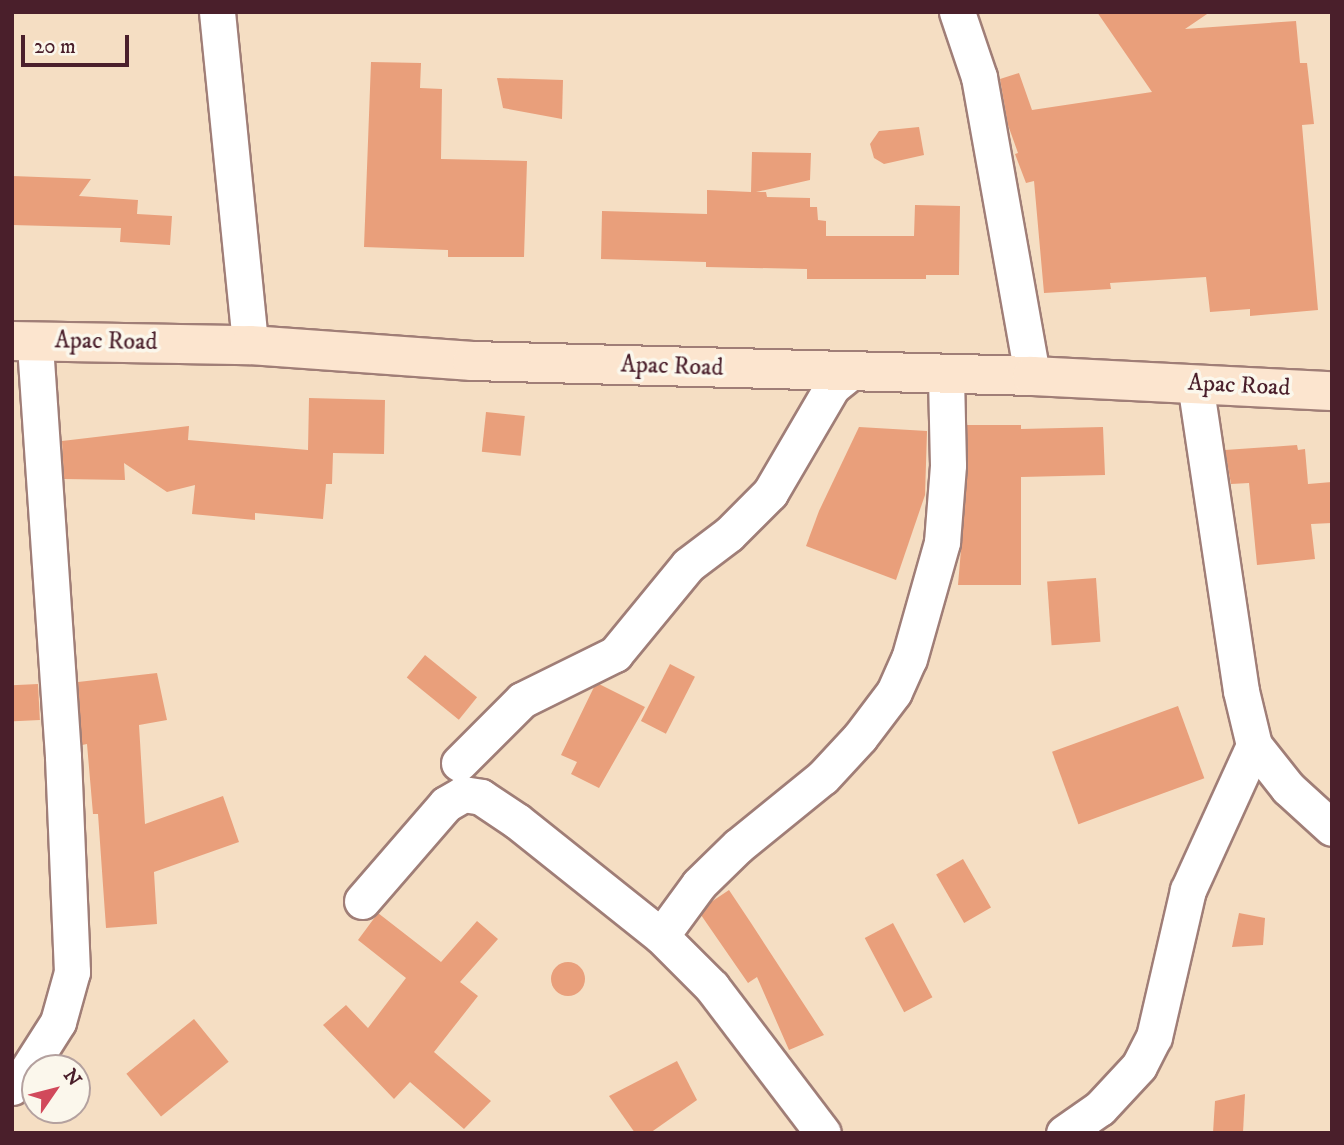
<!DOCTYPE html>
<style>
body{margin:0}
#map{position:relative;width:1344px;height:1145px;overflow:hidden;background:#f5dec3;font-family:"IM FELL DW Pica",serif}
div>[style]{position:absolute}
[style*='--x']{left:calc(var(--x)*1px);top:calc(var(--y)*1px);width:calc(var(--w)*1px);rotate:calc(var(--a)*1deg)}
.building>*{inset:0;background:#e99f7b;transform-origin:0 0}
.round{border-radius:50%}
.roads{filter:drop-shadow(2px 0 #a07e77) drop-shadow(-2px 0 #a07e77) drop-shadow(0 2px #a07e77) drop-shadow(0 -2px #a07e77)}
.street>*{height:35px;margin:-17.5px;padding:0 17.5px;transform-origin:17.5px;border-radius:17.5px;background:#fff}
.secondary>*{height:38px;margin:-19px;padding:0 19px;transform-origin:19px;border-radius:19px;background:#fce5cf}
span{translate:-50% -50%;white-space:nowrap;text-align:center;line-height:1.15;-webkit-text-stroke:7px #fbf7ec;paint-order:stroke}
.street-label{font-size:24px;color:#4a1f2b}
.frame{position:absolute;inset:0;border:14px solid #4a1f2b;pointer-events:none}
.north{position:absolute;left:21px;top:1054px;width:70px;height:70px;box-sizing:border-box;background:#fbf7ec;border:2px solid #b4a19f;border-radius:50%;rotate:55deg;font-size:19px;font-weight:700;line-height:28px;text-align:center;color:#4a1f2b}
.north::after{content:'';display:block;margin:auto;width:24px;height:32px;background:#d1495b;clip-path:polygon(50% 0,100% 100%,50% 72%,0 100%)}
.scale{position:absolute;left:21px;top:35px;width:108px;height:32px;box-sizing:border-box;border:4px solid #4a1f2b;border-top:0;padding-left:9px;font-size:21px;line-height:24px;white-space:nowrap;color:#4a1f2b;-webkit-text-stroke:5px #fbf7ec;paint-order:stroke}
</style>
<div id="map">
<div class="building">
<div style="clip-path:polygon(1097px 12px,1210px 12px,1185px 29px,1296px 21px,1300px 63px,1307px 63px,1314px 124px,1302px 125px,1318px 310px,1250px 316px,1250px 309px,1210px 312px,1206px 277px,1110px 283px,1111px 289px,1044px 293px,1034px 181px,1026px 183px,1015px 154px,1018px 153px,1008px 125px,1000px 79px,1019px 73px,1032px 110px,1152px 92px)"></div>
<div style="clip-path:polygon(371px 62px,421px 63px,420px 88px,442px 89px,441px 159px,527px 161px,524px 257px,448px 257px,448px 250px,364px 247px)"></div>
<div style="clip-path:polygon(497px 78px,563px 80px,562px 119px,503px 108px)"></div>
<div style="clip-path:polygon(919px 127px,924px 155px,884px 164px,874px 158px,870px 144px,879px 131px)"></div>
<div style="clip-path:polygon(752px 152px,811px 153px,810px 180px,756px 192px,766px 192px,767px 197px,810px 198px,810px 207px,817px 207px,818px 220px,826px 221px,826px 236px,914px 236px,915px 205px,960px 206px,959px 275px,926px 275px,926px 279px,807px 279px,807px 269px,706px 267px,706px 262px,601px 259px,602px 211px,707px 214px,707px 190px,751px 192px)"></div>
<div style="clip-path:polygon(12px 176px,91px 179px,79px 196px,138px 200px,137px 214px,172px 216px,170px 245px,120px 242px,121px 228px,12px 225px)"></div>
<div style="clip-path:polygon(309px 398px,385px 400px,384px 454px,333px 453px,332px 484px,326px 484px,323px 519px,255px 513px,255px 520px,192px 514px,195px 485px,167px 492px,124px 463px,125px 480px,64px 479px,62px 441px,189px 426px,188px 440px,308px 450px)"></div>
<div style="left:486px;top:412px;width:39px;height:40px;rotate:6deg"></div>
<div style="clip-path:polygon(967px 425px,1021px 425px,1021px 429px,1103px 427px,1105px 475px,1021px 477px,1021px 585px,958px 585px,968px 467px)"></div>
<div style="clip-path:polygon(859px 427px,927px 431px,925px 495px,896px 580px,806px 546px,819px 511px)"></div>
<div style="clip-path:polygon(1297px 445px,1298px 450px,1305px 449px,1308px 484px,1332px 482px,1332px 523px,1311px 524px,1315px 559px,1257px 565px,1249px 483px,1231px 484px,1225px 450px)"></div>
<div style="left:1096px;top:578px;width:64px;height:49px;rotate:86deg"></div>
<div style="left:425px;top:655px;width:67px;height:29px;rotate:39deg"></div>
<div style="left:670px;top:664px;width:28px;height:64px;rotate:27deg"></div>
<div style="clip-path:polygon(157px 673px,167px 720px,139px 725px,145px 824px,223px 796px,239px 842px,154px 872px,157px 924px,106px 928px,98px 814px,93px 814px,87px 744px,82px 745px,78px 682px)"></div>
<div style="left:38px;top:684px;width:36px;height:26px;rotate:87deg"></div>
<div style="clip-path:polygon(599px 684px,645px 707px,599px 788px,571px 774px,577px 762px,561px 755px,594px 687px)"></div>
<div style="left:1178px;top:706px;width:77px;height:134px;rotate:70deg"></div>
<div style="left:963px;top:859px;width:56px;height:31px;rotate:60deg"></div>
<div style="clip-path:polygon(729px 890px,751px 923px,824px 1035px,789px 1050px,757px 977px,748px 983px,701px 915px,711px 902px)"></div>
<div style="clip-path:polygon(378px 913px,441px 962px,477px 921px,498px 939px,460px 982px,478px 996px,434px 1052px,491px 1101px,464px 1129px,410px 1082px,394px 1099px,323px 1025px,346px 1005px,368px 1028px,406px 978px,358px 940px)"></div>
<div style="clip-path:polygon(1239px 913px,1265px 918px,1263px 945px,1232px 947px)"></div>
<div style="left:893px;top:923px;width:84px;height:32px;rotate:62deg"></div>
<div class="round" style="left:551px;top:962px;width:34px;height:34px"></div>
<div style="left:194px;top:1019px;width:55px;height:87px;rotate:51deg"></div>
<div style="clip-path:polygon(677px 1061px,697px 1100px,650px 1133px,635px 1133px,609px 1096px)"></div>
<div style="clip-path:polygon(1245px 1094px,1243px 1133px,1213px 1133px,1215px 1101px)"></div>
</div>
<div class="roads">
<div class="street">
<div style="--x:217;--y:12;--w:335;--a:84.3"></div>
<div style="--x:957;--y:12;--w:69;--a:71.3"></div>
<div style="--x:979;--y:77;--w:304;--a:79.9"></div>
<div style="--x:1195;--y:383;--w:311;--a:81.5"></div>
<div style="--x:1241;--y:691;--w:56;--a:76.5"></div>
<div style="--x:1254;--y:745;--w:55;--a:51.7"></div>
<div style="--x:1288;--y:788;--w:59;--a:42.3"></div>
<div style="--x:459;--y:763;--w:89;--a:-45"></div>
<div style="--x:522;--y:700;--w:104;--a:-26.3"></div>
<div style="--x:615;--y:654;--w:115;--a:-50.6"></div>
<div style="--x:688;--y:565;--w:51;--a:-37.1"></div>
<div style="--x:729;--y:534;--w:58;--a:-45"></div>
<div style="--x:770;--y:493;--w:123;--a:-59.7"></div>
<div style="--x:832;--y:387;--w:22;--a:-39"></div>
<div style="--x:362;--y:901;--w:128;--a:-49.1"></div>
<div style="--x:446;--y:804;--w:20;--a:-30"></div>
<div style="--x:463;--y:794;--w:18;--a:9"></div>
<div style="--x:481;--y:797;--w:43;--a:33.7"></div>
<div style="--x:517;--y:821;--w:184;--a:38.6"></div>
<div style="--x:661;--y:936;--w:72;--a:45"></div>
<div style="--x:712;--y:987;--w:183;--a:52.8"></div>
<div style="--x:661;--y:936;--w:64;--a:-53.8"></div>
<div style="--x:699;--y:884;--w:54;--a:-44.3"></div>
<div style="--x:738;--y:846;--w:109;--a:-39.1"></div>
<div style="--x:823;--y:777;--w:54;--a:-47.2"></div>
<div style="--x:860;--y:737;--w:56;--a:-52.9"></div>
<div style="--x:894;--y:692;--w:36;--a:-66"></div>
<div style="--x:909;--y:659;--w:122;--a:-74.2"></div>
<div style="--x:942;--y:542;--w:77;--a:-85.5"></div>
<div style="--x:948;--y:465;--w:89;--a:-91.3"></div>
<div style="--x:12;--y:1087;--w:15;--a:-42"></div>
<div style="--x:23;--y:1077;--w:65;--a:-57.5"></div>
<div style="--x:58;--y:1022;--w:52;--a:-74.4"></div>
<div style="--x:72;--y:972;--w:216;--a:-92.4"></div>
<div style="--x:63;--y:756;--w:416;--a:-93.9"></div>
<div style="--x:1064;--y:1133;--w:44;--a:-34.8"></div>
<div style="--x:1100;--y:1108;--w:57;--a:-47.1"></div>
<div style="--x:1139;--y:1066;--w:33;--a:-63"></div>
<div style="--x:1154;--y:1037;--w:151;--a:-77"></div>
<div style="--x:1188;--y:890;--w:159;--a:-65.5"></div>
</div>
<div class="secondary">
<div style="--x:12;--y:341;--w:238;--a:1"></div>
<div style="--x:250;--y:345;--w:223;--a:4.1"></div>
<div style="--x:472;--y:361;--w:560;--a:1.53"></div>
<div style="--x:1032;--y:376;--w:300;--a:2.9"></div>
</div>
</div>
<div class="street-label">
<span style="left:106px;top:342px;rotate:1deg">Apac Road</span>
<span style="left:672px;top:367px;rotate:2deg">Apac Road</span>
<span style="left:1239px;top:386px;rotate:3deg">Apac Road</span>
</div>
<div class="frame"></div>
<div class="north">N</div>
<div class="scale">20 m</div>
</div>
